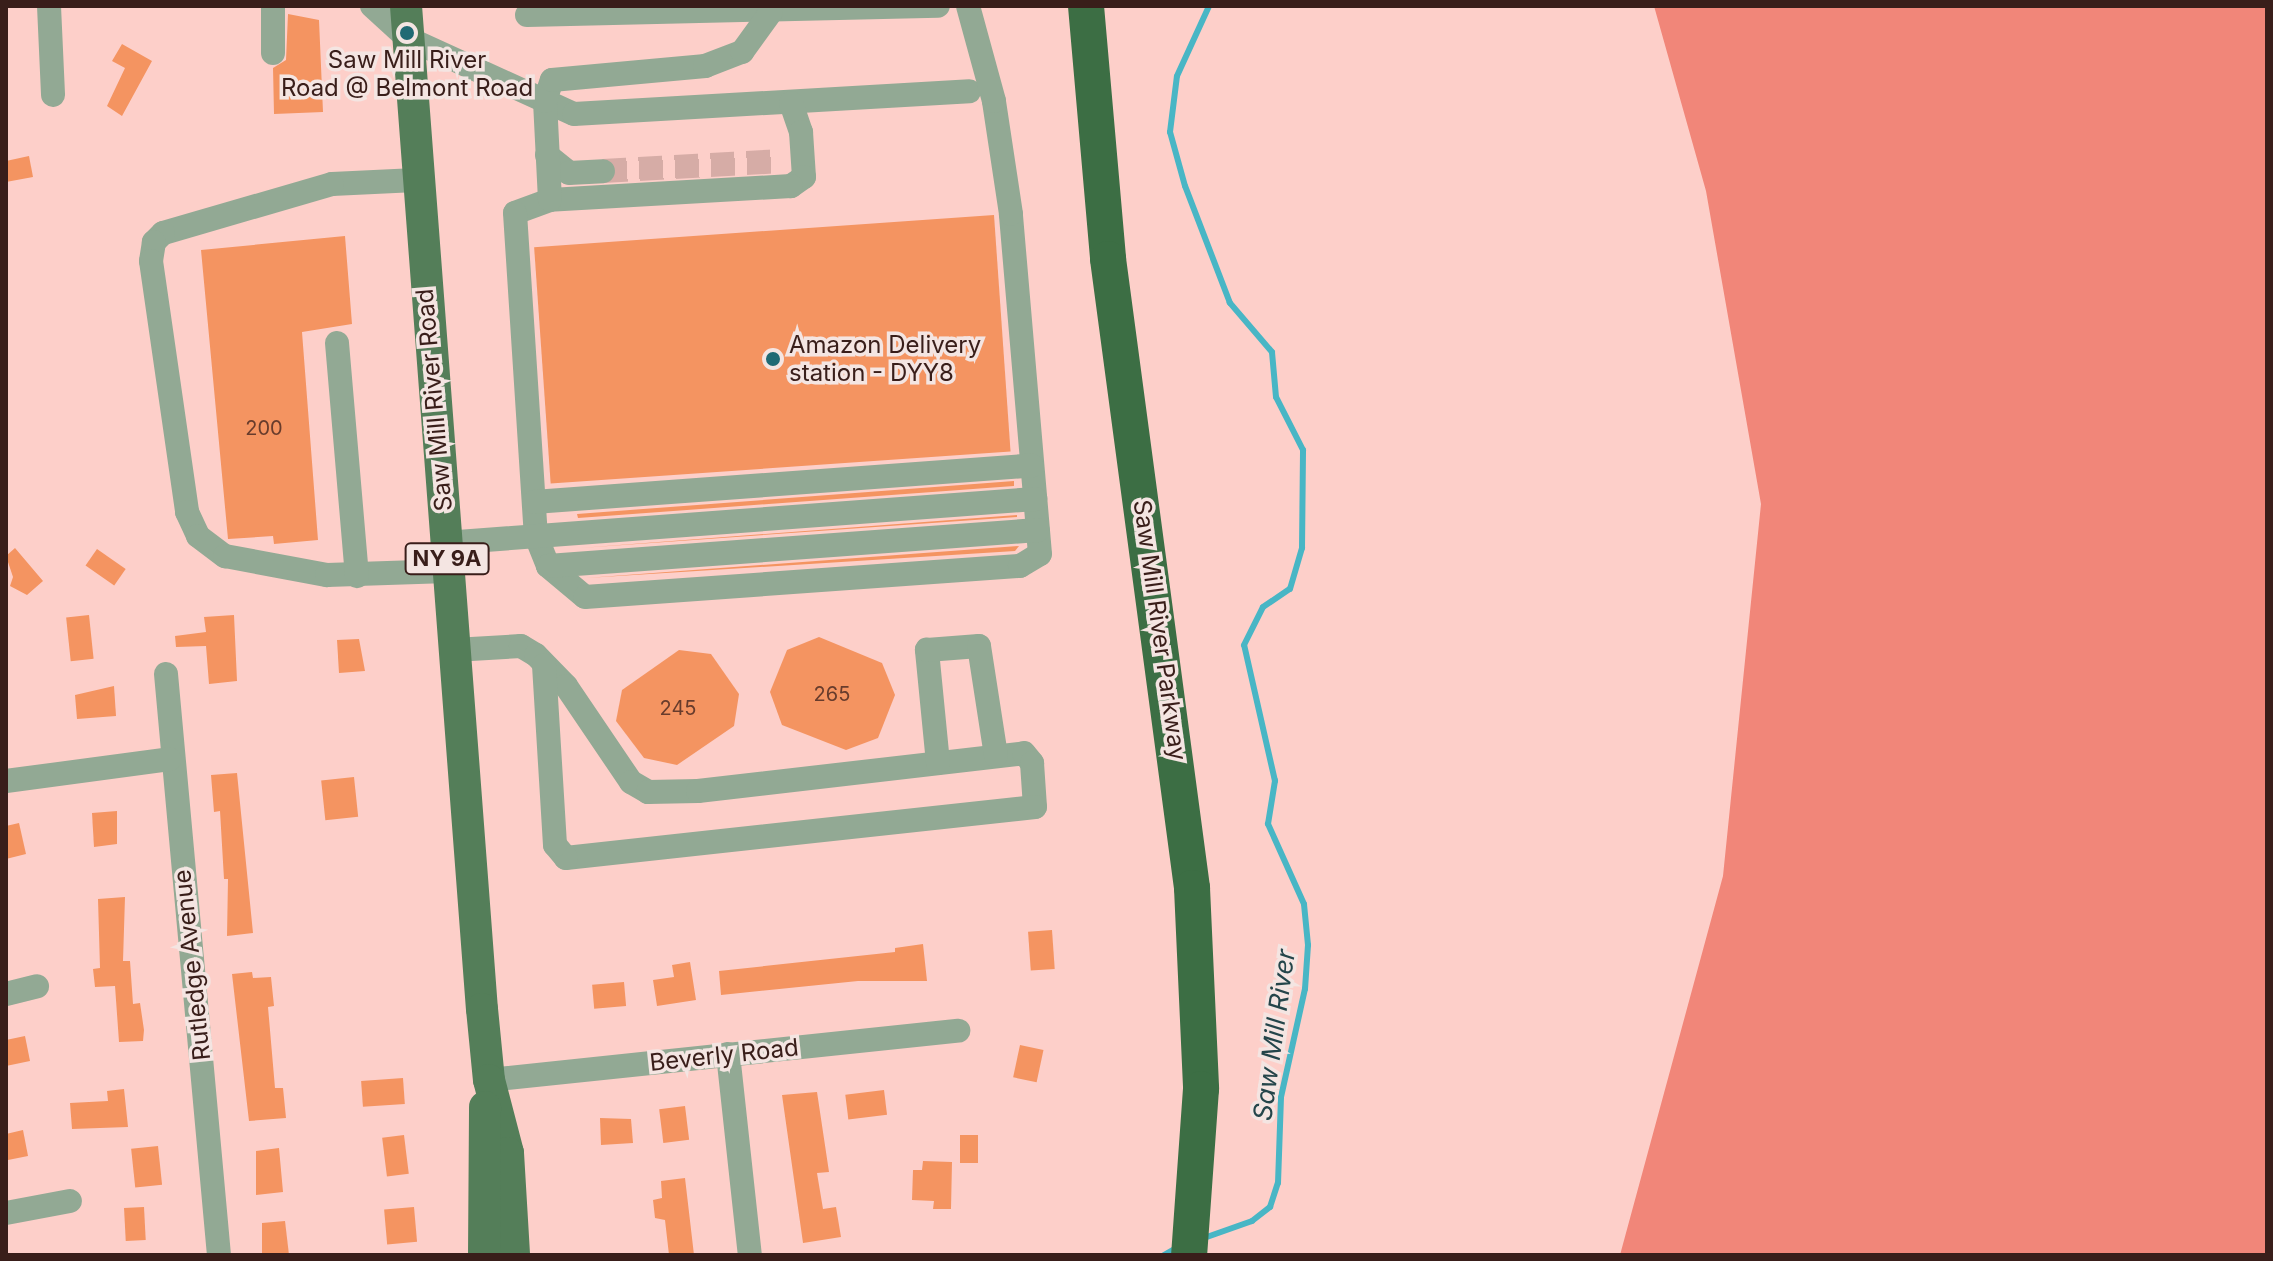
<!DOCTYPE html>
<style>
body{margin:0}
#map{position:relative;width:2273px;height:1261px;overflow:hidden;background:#fdcfc9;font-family:Inter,sans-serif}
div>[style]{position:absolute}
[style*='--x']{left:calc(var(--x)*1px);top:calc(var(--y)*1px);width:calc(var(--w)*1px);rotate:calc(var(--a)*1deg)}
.forest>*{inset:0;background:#f18679}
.stream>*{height:6px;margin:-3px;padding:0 3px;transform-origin:3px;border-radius:3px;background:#48b6c5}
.building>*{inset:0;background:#f49461;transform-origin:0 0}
.minor-tunnel>*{height:24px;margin-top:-12px;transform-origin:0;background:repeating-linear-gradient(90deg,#d6aca6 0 24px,transparent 0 36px)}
.minor>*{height:24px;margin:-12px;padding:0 12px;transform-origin:12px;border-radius:12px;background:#92a994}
.major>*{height:32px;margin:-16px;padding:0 16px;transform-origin:16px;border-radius:16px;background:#547e59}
.highway>*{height:36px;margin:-18px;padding:0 18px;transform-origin:18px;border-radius:18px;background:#3c6e44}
.dots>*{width:22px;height:22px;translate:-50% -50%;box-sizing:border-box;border:4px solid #f4e5e2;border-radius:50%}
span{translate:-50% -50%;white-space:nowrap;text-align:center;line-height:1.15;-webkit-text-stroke:7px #f4e5e2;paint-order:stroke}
.number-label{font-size:20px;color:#683c2c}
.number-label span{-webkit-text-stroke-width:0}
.shield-label span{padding:2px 6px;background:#f4e5e2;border:2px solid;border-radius:6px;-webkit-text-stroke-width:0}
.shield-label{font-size:22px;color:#391e1a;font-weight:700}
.poi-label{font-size:24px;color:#391e1a}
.left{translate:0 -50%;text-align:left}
.street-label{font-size:24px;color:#391e1a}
.water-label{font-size:26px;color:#24454a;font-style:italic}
.frame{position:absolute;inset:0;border:8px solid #391e1a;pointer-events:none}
</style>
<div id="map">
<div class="forest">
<div style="clip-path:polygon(1654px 6px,2267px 6px,2267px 1255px,1620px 1255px,1723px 876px,1761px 504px,1706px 191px)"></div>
</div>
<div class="stream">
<div style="--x:1204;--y:1238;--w:51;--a:-19.5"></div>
<div style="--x:1252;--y:1221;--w:23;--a:-38"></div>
<div style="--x:1270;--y:1207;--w:25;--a:-72"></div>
<div style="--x:1278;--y:1183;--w:86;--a:-88"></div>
<div style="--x:1281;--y:1097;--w:111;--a:-77.5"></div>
<div style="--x:1305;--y:989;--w:44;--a:-86.1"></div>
<div style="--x:1308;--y:945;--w:41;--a:-95.6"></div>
<div style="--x:1304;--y:904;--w:88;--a:-114.2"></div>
<div style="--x:1268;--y:824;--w:44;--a:-80.8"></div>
<div style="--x:1275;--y:781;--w:139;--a:-102.8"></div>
<div style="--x:1244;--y:645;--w:42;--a:-63.4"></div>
<div style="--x:1263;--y:607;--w:32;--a:-34"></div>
<div style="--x:1290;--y:589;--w:43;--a:-73.7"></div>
<div style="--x:1302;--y:548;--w:98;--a:-89.4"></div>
<div style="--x:1303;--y:450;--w:59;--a:-117"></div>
<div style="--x:1276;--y:397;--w:45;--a:-95.1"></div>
<div style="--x:1272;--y:352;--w:65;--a:-130.6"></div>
<div style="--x:1230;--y:303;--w:125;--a:-111"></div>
<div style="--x:1185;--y:186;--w:56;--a:-105.5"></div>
<div style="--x:1170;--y:132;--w:56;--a:-82.9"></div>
<div style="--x:1177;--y:76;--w:77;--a:-65.4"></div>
<div style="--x:1164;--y:1255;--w:16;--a:-30"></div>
</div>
<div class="building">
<div style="clip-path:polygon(288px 14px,319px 20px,323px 112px,274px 114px,273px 68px,286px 60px)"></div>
<div style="clip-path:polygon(122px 44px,152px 61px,122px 116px,107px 106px,125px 68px,112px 61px)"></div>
<div style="clip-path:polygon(29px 156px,33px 177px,6px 182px,6px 161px)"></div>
<div style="left:994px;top:215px;width:237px;height:461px;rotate:86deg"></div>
<div style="clip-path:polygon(345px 236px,352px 324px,302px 332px,318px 540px,274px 544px,273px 536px,228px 539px,201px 250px)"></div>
<div style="clip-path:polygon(1014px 481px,1014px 486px,578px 518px,577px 514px)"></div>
<div style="clip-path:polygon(1017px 515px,1017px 517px,580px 548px)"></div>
<div style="clip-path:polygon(1019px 546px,1015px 551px,586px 578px)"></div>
<div style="clip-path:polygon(15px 548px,43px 581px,27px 595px,10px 586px,13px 577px,6px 556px)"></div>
<div style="left:97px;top:549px;width:35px;height:20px;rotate:35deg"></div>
<div style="left:89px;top:615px;width:44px;height:23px;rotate:84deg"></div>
<div style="clip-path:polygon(234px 615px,237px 681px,209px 684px,206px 646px,176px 647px,175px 636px,206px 632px,204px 617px)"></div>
<div style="clip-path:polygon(819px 637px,882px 663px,895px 695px,878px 738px,846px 750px,782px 725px,770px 692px,787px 650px)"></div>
<div style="clip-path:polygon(359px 639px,365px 671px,339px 673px,337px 640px)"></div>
<div style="clip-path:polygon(679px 650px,711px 654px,739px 694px,734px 726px,677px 765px,644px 758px,616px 721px,622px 690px)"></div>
<div style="clip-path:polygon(114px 686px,116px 716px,77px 719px,75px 695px)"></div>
<div style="clip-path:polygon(237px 773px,253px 933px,227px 936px,228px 879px,224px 879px,220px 811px,214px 812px,211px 775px)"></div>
<div style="left:354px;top:777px;width:40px;height:33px;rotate:84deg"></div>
<div style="clip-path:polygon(117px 811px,117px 844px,94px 847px,92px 813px)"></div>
<div style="clip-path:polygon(19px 823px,26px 854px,6px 859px,6px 826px)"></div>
<div style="clip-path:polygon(125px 897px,123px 961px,130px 961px,133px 1004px,140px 1003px,144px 1030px,143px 1041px,119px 1042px,115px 986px,95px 987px,93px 969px,100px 968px,98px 899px)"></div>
<div style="left:1052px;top:930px;width:39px;height:24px;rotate:86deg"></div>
<div style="clip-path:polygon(923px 944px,927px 981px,858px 981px,721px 995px,719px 971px,895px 952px,895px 948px)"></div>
<div style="clip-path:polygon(690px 962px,696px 1000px,657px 1006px,653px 980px,674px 977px,672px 965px)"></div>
<div style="clip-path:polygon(252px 972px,253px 978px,271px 977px,274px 1006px,268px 1007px,275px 1088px,283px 1088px,286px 1118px,249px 1121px,232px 974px)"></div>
<div style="left:624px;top:982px;width:24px;height:32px;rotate:85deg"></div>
<div style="clip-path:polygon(25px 1036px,30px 1061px,6px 1066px,6px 1040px)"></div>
<div style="left:1020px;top:1045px;width:24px;height:33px;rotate:12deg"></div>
<div style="left:403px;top:1078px;width:26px;height:42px;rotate:86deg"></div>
<div style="clip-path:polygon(124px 1089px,128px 1127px,72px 1129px,70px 1103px,108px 1101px,107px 1091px)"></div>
<div style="left:884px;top:1090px;width:25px;height:39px;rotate:83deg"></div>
<div style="clip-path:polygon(817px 1092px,829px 1172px,817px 1173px,823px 1209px,836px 1207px,841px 1237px,803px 1243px,782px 1095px)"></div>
<div style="left:685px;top:1106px;width:34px;height:26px;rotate:83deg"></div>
<div style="clip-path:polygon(600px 1118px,631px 1119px,633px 1143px,601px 1145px)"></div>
<div style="clip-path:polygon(23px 1130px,28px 1156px,8px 1160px,6px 1134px)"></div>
<div style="left:404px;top:1135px;width:39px;height:22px;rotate:83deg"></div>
<div style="left:960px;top:1135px;width:18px;height:28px"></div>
<div style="left:158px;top:1146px;width:39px;height:27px;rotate:84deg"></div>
<div style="clip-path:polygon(279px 1148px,283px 1192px,256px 1195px,256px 1151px)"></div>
<div style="clip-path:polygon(923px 1161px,952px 1162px,951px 1209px,933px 1209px,934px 1201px,912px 1200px,913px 1170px,922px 1170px)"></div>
<div style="clip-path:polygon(685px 1178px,694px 1255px,669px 1255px,665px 1220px,655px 1218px,653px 1200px,662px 1198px,661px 1181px)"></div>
<div style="left:144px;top:1207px;width:33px;height:20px;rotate:87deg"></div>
<div style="left:414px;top:1207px;width:35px;height:30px;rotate:85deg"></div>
<div style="clip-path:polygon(285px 1221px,289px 1255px,262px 1255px,262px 1223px)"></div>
</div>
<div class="minor-tunnel">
<div style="--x:603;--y:171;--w:177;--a:-3.2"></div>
</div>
<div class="minor">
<div style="--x:49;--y:6;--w:89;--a:87.4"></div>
<div style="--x:372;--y:6;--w:47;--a:42.4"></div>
<div style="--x:407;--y:38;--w:183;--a:24.5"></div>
<div style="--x:574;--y:114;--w:396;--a:-3.3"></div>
<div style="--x:527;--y:15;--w:411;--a:-1.3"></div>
<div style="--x:273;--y:53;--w:47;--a:-90"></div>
<div style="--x:791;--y:103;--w:31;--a:71"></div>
<div style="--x:801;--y:132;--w:45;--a:86.2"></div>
<div style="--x:804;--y:177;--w:16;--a:145"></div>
<div style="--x:791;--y:186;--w:241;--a:176.7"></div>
<div style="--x:550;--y:200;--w:37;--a:160"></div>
<div style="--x:515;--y:213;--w:324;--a:86.3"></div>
<div style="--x:536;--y:536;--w:32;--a:68"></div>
<div style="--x:548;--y:566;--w:48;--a:40"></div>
<div style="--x:585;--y:597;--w:436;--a:-4.1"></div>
<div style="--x:1020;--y:566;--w:23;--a:-31"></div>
<div style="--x:1040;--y:554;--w:341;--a:-94.9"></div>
<div style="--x:1011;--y:214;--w:114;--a:-98.6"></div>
<div style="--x:994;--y:101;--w:98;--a:-105.3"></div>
<div style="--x:547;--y:155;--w:28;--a:39"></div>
<div style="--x:569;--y:173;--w:34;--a:-3"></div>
<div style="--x:416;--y:180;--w:84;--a:177.3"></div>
<div style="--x:332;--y:184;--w:176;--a:163.8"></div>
<div style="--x:163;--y:233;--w:13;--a:135"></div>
<div style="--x:154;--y:242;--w:19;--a:99"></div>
<div style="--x:151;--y:261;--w:254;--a:81.8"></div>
<div style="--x:187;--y:512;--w:26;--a:65"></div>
<div style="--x:198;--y:536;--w:34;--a:37"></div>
<div style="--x:225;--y:556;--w:104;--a:10.6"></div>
<div style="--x:327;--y:575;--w:121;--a:-1.9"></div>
<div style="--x:550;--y:200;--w:99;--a:-92.9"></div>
<div style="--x:545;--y:101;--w:22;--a:-72"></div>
<div style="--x:552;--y:80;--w:154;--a:-5.2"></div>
<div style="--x:705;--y:66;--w:40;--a:-21"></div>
<div style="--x:742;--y:52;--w:49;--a:-54.1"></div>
<div style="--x:337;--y:343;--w:234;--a:85.1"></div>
<div style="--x:534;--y:502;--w:499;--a:-4.2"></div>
<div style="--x:445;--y:543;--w:592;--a:-4.27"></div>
<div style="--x:548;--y:566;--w:491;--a:-4.2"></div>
<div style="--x:454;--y:650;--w:67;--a:-3.4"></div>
<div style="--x:521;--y:646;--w:17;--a:31"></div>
<div style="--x:536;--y:655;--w:43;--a:45.9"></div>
<div style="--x:566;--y:686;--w:116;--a:55.9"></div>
<div style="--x:631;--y:782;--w:20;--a:30"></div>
<div style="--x:648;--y:792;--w:50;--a:-1.1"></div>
<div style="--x:698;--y:791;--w:328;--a:-6.6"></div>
<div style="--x:1024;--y:753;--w:13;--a:51"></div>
<div style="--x:1032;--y:763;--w:44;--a:86.1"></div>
<div style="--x:1035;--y:807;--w:472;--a:173.8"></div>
<div style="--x:566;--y:858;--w:17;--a:-130"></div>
<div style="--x:555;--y:845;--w:180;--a:-93.5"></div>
<div style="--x:166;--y:674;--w:583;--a:84.79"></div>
<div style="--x:938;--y:763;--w:114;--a:-95.6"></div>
<div style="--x:927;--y:650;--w:52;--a:-4.4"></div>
<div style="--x:979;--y:646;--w:111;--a:81.2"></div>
<div style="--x:6;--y:781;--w:165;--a:-7.6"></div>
<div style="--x:6;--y:994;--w:32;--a:-14"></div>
<div style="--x:728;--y:1054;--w:202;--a:83.8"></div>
<div style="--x:489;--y:1080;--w:472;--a:-6"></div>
<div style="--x:6;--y:1213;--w:65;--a:-10.6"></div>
</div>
<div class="major">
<div style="--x:406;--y:6;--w:1006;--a:85.67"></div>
<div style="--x:482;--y:1009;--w:71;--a:84.4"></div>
<div style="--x:489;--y:1080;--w:75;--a:75.4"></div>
<div style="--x:508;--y:1153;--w:102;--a:86.6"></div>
<div style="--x:484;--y:1255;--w:148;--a:-89.6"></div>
</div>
<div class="highway">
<div style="--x:1086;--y:6;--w:254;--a:85"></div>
<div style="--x:1108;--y:259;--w:635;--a:82.39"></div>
<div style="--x:1192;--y:888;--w:201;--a:87.4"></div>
<div style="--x:1201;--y:1089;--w:166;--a:94.1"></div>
</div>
<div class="dots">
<div style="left:407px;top:33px;background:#206a74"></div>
<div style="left:773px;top:359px;background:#206a74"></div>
</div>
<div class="number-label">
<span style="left:264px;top:428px">200</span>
<span style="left:832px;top:694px">265</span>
<span style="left:678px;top:708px">245</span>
</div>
<div class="shield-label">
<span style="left:447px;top:559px">NY 9A</span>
</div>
<div class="poi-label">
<span style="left:407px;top:74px">Saw Mill River<br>Road @ Belmont Road</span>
<span class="left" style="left:789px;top:359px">Amazon Delivery<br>station - DYY8</span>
</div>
<div class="street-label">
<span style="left:434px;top:400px;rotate:-95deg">Saw Mill River Road</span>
<span style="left:1160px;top:630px;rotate:82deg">Saw Mill River Parkway</span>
<span style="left:192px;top:965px;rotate:-96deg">Rutledge Avenue</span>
<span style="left:724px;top:1055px;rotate:-6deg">Beverly Road</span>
</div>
<div class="water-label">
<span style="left:1274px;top:1035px;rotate:-82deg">Saw Mill River</span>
</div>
<div class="frame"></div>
</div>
